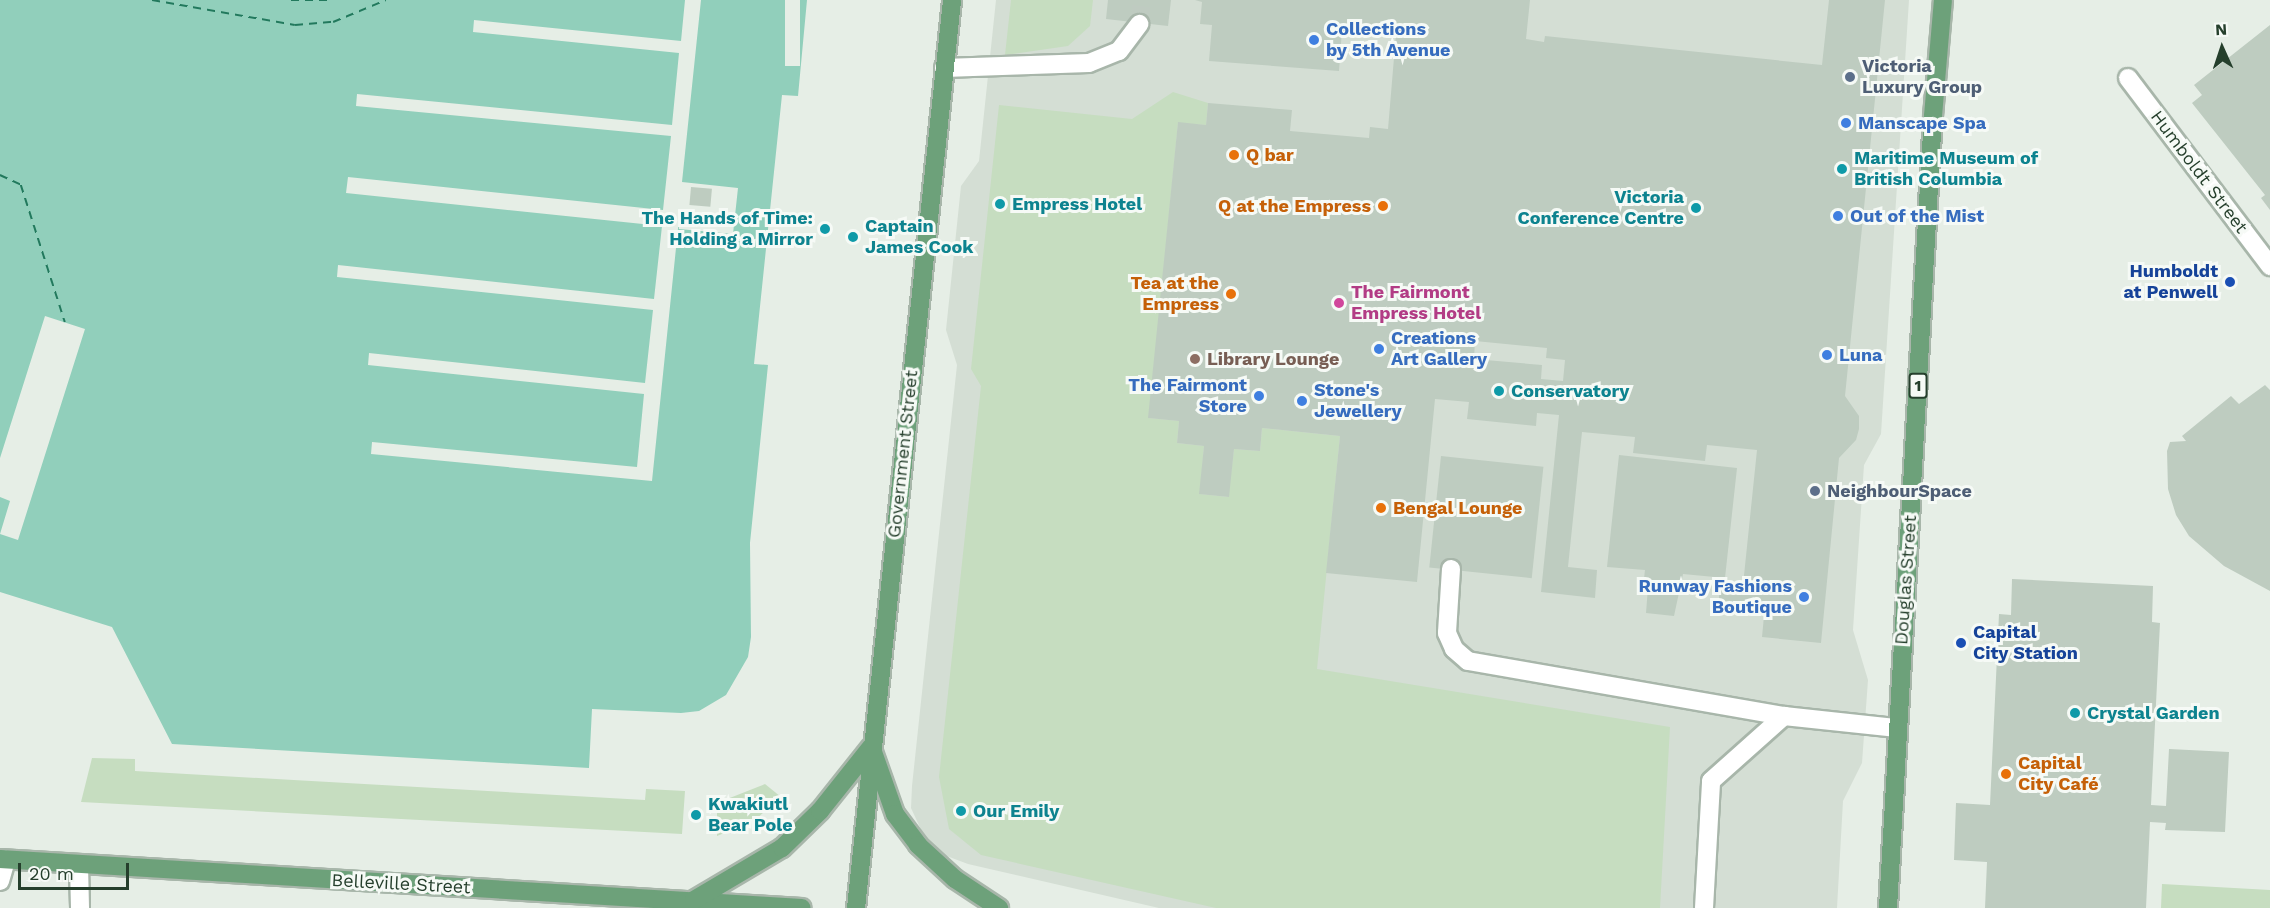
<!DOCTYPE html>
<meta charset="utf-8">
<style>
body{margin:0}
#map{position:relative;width:2270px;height:908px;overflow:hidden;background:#e6eee6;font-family:"Work Sans",sans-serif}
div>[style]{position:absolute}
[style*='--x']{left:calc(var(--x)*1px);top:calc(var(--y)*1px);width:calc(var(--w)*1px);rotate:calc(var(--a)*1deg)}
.built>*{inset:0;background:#d4ded4}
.green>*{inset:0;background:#c6ddc0}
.water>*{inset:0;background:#91cfbb}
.pier>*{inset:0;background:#e6eee6;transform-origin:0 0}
.ferry>*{height:1.5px;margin-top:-0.75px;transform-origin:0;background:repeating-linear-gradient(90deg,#22795d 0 8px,transparent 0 14px)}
.building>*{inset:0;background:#beccc0;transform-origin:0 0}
.minor-tunnel>*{height:18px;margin-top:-9px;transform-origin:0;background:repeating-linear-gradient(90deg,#bfcbc1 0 18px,transparent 0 27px)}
.roads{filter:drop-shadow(2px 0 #a8b6aa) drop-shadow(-2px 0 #a8b6aa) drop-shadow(0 2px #a8b6aa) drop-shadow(0 -2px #a8b6aa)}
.minor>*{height:18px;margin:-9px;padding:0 9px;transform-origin:9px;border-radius:9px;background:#fff}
.major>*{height:18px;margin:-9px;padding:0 9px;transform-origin:9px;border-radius:9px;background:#6da17a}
.dots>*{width:16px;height:16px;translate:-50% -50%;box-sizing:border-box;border:3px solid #f6faf6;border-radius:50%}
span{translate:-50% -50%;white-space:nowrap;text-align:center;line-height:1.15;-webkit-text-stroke:6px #f6faf6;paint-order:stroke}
.shield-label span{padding:2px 4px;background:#f6faf6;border:2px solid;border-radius:4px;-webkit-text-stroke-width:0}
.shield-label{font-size:16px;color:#253f2c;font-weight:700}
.shop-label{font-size:18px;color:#366cbe;font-weight:700}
.left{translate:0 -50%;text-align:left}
.right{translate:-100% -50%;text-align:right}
.service-label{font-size:18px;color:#4e5e75;font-weight:700}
.food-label{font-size:18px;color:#c56008;font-weight:700}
.culture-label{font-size:18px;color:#0d838f;font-weight:700}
.street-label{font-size:18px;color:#253f2c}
.transit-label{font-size:18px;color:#164399;font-weight:700}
.hotel-label{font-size:18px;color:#b23c85;font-weight:700}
.education-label{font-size:18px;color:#785e54;font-weight:700}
.north{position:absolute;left:2192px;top:18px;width:60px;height:60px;-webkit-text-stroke:4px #f6faf6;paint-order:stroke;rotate:357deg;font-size:16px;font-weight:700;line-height:24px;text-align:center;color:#253f2c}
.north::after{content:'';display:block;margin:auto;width:21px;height:27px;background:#253f2c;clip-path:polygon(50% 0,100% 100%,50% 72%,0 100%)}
.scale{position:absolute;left:18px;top:863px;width:111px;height:27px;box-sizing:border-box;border:3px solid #253f2c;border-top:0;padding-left:8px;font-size:18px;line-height:21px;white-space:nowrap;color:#253f2c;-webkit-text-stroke:4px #f6faf6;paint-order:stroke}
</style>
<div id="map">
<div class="built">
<div style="clip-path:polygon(996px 0,1909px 0,1881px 434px,1864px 465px,1853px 630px,1868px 680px,1862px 763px,1843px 801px,1837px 908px,1159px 908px,968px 864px,944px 855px,923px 834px,911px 808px,912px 786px,957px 365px,946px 330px,961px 186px,979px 161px)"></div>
</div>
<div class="green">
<div style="clip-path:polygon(1011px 0,1093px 0,1090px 26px,1068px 46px,1005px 55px)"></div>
<div style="clip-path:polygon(1173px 92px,1208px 103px,1206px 125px,1178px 123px,1149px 418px,1179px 421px,1177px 443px,1204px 446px,1200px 494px,1228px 497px,1234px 449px,1260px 451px,1262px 428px,1340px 436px,1317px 669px,1670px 727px,1660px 908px,1216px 908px,981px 855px,949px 829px,939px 777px,981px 386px,971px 369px,999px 105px,1132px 119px)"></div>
<div style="clip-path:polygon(92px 758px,135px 759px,135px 771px,645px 800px,646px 789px,685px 791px,682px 834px,81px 802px)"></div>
<div style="clip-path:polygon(765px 784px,781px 797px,754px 821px,717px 836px,717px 803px)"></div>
<div style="clip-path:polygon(2162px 884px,2270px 890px,2270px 908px,2161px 908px)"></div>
</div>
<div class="water">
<div style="clip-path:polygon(0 0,807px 0,798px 96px,782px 95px,754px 364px,768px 365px,750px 543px,751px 637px,748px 657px,726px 695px,699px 711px,681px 713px,592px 709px,589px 768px,172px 744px,112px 627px,0 592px)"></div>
</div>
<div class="pier">
<div style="clip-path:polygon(685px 0,701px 0,682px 182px,738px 188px,733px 234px,679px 229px,679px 219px,652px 481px,371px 454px,372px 442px,637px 467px,644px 394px,368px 365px,369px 353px,645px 383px,653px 310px,337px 277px,338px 265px,654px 299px,662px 226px,346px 193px,348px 177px,663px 210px,671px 136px,356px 106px,357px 94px,672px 125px,679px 53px,473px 32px,474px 20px,681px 41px)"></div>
<div style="left:785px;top:0;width:15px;height:66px"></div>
<div style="clip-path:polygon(45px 316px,85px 329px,18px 540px,0 534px,10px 501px,0 497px,0 458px)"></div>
</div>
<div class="ferry">
<div style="--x:152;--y:0;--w:145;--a:9.9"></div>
<div style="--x:295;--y:25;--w:38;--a:-5"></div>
<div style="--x:333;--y:22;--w:57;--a:-22.5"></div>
<div style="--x:291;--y:0;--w:41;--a:0"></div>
<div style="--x:0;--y:175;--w:23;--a:25"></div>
<div style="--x:21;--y:185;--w:144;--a:72.2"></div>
</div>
<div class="building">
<div style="clip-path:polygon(1108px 0,1171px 0,1168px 26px,1106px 19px)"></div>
<div style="clip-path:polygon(evenodd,1195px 0,1530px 0,1526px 39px,1544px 42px,1545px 36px,1822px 65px,1829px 0,1885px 0,1845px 396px,1859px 416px,1859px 429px,1856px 440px,1839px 458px,1821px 643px,1762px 637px,1764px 616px,1718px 611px,1720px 583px,1743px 585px,1757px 450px,1707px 445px,1705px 461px,1633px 453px,1635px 437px,1582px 432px,1568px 567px,1597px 570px,1595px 598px,1541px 592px,1559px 415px,1537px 413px,1536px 426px,1467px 419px,1469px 402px,1435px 399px,1417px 582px,1326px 573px,1340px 436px,1262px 428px,1260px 451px,1234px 449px,1229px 497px,1199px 494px,1204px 446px,1177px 443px,1179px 421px,1148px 418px,1178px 122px,1206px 125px,1208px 103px,1292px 110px,1290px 131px,1369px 138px,1370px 127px,1388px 129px,1396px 34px,1342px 30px,1339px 71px,1209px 61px,1212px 25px,1200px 24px,1202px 2px,1195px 0,1475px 341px,1547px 348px,1546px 358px,1565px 360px,1563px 381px,1541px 379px,1542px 365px,1474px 359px,1475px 341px)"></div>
<div style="clip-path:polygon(2270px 25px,2270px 210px,2261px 198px,2265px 195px,2192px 103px,2202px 95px,2194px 85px)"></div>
<div style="left:691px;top:187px;width:21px;height:18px;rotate:5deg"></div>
<div style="clip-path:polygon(2265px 385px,2270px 390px,2270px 591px,2224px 566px,2189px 536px,2176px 515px,2168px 489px,2167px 451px,2170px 442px,2186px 441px,2182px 436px,2231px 396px,2239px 404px)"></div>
<div style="clip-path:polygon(1619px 455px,1737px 468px,1725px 578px,1683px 574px,1674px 616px,1646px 613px,1648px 587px,1643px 587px,1645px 570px,1607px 567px)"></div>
<div style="left:1441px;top:456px;width:103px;height:112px;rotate:6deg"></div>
<div style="clip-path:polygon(2012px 579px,2153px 586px,2152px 622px,2160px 623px,2151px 805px,2166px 806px,2169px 749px,2229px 752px,2225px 832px,2165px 830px,2166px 823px,2150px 822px,2146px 908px,1985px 908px,1987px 862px,1954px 860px,1956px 803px,1990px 805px,1999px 614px,2011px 615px)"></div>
</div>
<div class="minor-tunnel">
<div style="--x:1139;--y:24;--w:24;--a:-83"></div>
</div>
<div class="roads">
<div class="minor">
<div style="--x:944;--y:68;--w:145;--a:-2"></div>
<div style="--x:1089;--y:63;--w:32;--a:-22"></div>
<div style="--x:1119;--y:51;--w:34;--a:-53"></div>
<div style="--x:2128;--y:78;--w:236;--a:52.9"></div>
<div style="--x:1451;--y:569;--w:64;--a:93.6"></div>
<div style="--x:1447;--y:633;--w:17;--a:66"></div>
<div style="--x:1454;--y:649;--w:18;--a:41"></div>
<div style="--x:1468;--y:661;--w:321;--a:9.9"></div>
<div style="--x:1784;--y:716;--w:114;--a:6.1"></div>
<div style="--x:79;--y:866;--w:42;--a:88.6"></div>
<div style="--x:0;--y:881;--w:22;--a:-74"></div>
<div style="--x:1704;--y:908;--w:127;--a:-86.8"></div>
<div style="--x:1711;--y:781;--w:98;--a:-41.7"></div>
</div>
<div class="major">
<div style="--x:873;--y:752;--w:66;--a:70.5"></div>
<div style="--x:895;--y:814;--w:39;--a:53"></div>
<div style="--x:918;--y:845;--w:50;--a:42.6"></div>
<div style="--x:955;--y:879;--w:53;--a:33.4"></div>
<div style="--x:0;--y:859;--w:803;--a:3.5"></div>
<div style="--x:694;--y:900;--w:102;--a:-30.6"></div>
<div style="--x:782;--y:848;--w:53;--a:-44.2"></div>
<div style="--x:820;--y:811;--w:82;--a:-51.4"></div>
<div style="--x:856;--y:908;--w:913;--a:-83.96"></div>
<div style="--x:1888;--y:908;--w:793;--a:-86.75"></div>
<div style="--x:1933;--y:116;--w:116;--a:-85.1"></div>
</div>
</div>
<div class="dots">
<div style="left:1314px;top:40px;background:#3f7fe0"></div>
<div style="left:1850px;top:77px;background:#5c6f8a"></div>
<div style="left:1846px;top:123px;background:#3f7fe0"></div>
<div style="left:1234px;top:155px;background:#e8710a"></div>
<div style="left:1842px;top:169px;background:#0f9aa8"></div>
<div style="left:1000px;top:204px;background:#0f9aa8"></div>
<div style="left:1383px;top:206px;background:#e8710a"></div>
<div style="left:1696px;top:208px;background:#0f9aa8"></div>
<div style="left:1838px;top:216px;background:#3f7fe0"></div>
<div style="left:825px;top:229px;background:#0f9aa8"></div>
<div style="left:853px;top:237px;background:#0f9aa8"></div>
<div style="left:2230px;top:282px;background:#1a4fb4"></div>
<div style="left:1231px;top:294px;background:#e8710a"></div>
<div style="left:1339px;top:303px;background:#d1479c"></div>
<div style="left:1379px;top:349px;background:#3f7fe0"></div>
<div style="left:1827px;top:355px;background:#3f7fe0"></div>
<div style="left:1195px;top:359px;background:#8d6e63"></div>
<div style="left:1499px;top:391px;background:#0f9aa8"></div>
<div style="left:1259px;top:396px;background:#3f7fe0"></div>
<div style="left:1302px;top:401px;background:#3f7fe0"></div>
<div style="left:1815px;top:491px;background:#5c6f8a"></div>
<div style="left:1381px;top:508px;background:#e8710a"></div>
<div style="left:1804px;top:597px;background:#3f7fe0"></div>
<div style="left:1961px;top:643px;background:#1a4fb4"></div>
<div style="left:2075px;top:713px;background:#0f9aa8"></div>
<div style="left:2006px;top:774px;background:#e8710a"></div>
<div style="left:961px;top:811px;background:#0f9aa8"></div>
<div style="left:696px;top:815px;background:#0f9aa8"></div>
</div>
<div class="shield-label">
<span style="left:1918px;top:386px">1</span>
</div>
<div class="shop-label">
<span class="left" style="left:1326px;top:40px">Collections<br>by 5th Avenue</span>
<span class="left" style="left:1858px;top:123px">Manscape Spa</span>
<span class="left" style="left:1850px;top:216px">Out of the Mist</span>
<span class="left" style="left:1391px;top:349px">Creations<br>Art Gallery</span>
<span class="left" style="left:1839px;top:355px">Luna</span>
<span class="right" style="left:1247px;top:396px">The Fairmont<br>Store</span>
<span class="left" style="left:1314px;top:401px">Stone's<br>Jewellery</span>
<span class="right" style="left:1792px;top:597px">Runway Fashions<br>Boutique</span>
</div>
<div class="service-label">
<span class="left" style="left:1862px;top:77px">Victoria<br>Luxury Group</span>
<span class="left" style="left:1827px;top:491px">NeighbourSpace</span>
</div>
<div class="food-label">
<span class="left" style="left:1246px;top:155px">Q bar</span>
<span class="right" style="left:1371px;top:206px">Q at the Empress</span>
<span class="right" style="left:1219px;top:294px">Tea at the<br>Empress</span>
<span class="left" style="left:1393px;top:508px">Bengal Lounge</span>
<span class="left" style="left:2018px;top:774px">Capital<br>City Café</span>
</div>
<div class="culture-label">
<span class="left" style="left:1854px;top:169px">Maritime Museum of<br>British Columbia</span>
<span class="right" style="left:1684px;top:208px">Victoria<br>Conference Centre</span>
<span class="left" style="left:1012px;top:204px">Empress Hotel</span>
<span class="right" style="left:813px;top:229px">The Hands of Time:<br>Holding a Mirror</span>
<span class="left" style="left:865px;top:237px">Captain<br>James Cook</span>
<span class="left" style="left:1511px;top:391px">Conservatory</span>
<span class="left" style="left:2087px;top:713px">Crystal Garden</span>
<span class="left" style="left:708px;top:815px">Kwakiutl<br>Bear Pole</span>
<span class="left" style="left:973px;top:811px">Our Emily</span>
</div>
<div class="street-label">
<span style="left:2199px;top:172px;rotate:53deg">Humboldt Street</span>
<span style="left:903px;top:454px;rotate:-84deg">Government Street</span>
<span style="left:1906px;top:580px;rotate:-86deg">Douglas Street</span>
<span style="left:401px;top:884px;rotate:3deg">Belleville Street</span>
</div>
<div class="transit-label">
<span class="right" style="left:2218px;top:282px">Humboldt<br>at Penwell</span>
<span class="left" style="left:1973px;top:643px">Capital<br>City Station</span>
</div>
<div class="hotel-label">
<span class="left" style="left:1351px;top:303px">The Fairmont<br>Empress Hotel</span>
</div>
<div class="education-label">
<span class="left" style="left:1207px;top:359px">Library Lounge</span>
</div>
<div class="north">N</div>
<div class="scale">20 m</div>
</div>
